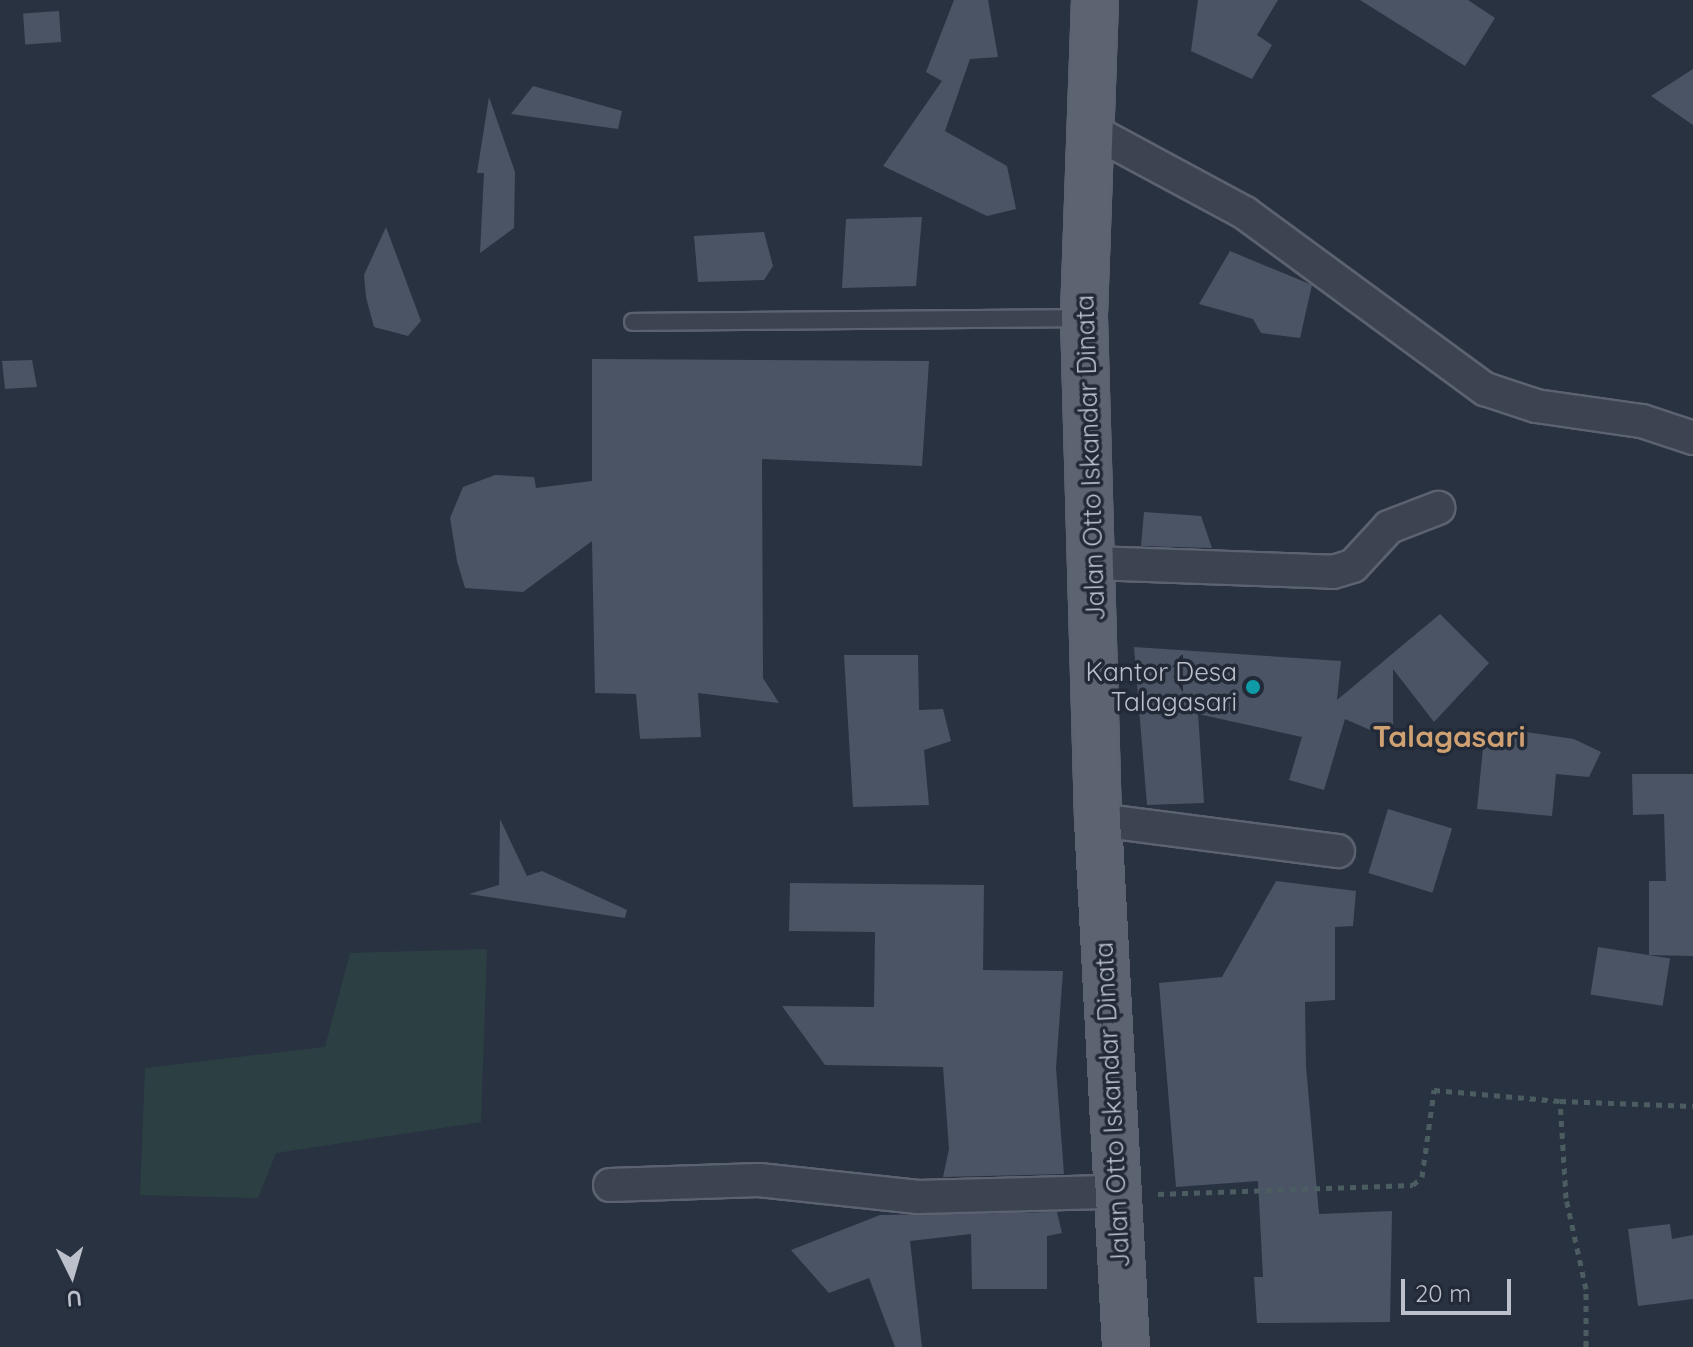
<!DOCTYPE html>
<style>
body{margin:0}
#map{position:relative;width:1693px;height:1347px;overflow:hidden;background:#293241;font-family:Quicksand,sans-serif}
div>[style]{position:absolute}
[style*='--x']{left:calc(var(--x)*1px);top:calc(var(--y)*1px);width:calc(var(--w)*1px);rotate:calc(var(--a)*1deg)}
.green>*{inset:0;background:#2c4043}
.building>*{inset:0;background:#4b5465;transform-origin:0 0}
.path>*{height:5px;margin-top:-2.5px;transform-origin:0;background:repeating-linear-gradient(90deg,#4c5d61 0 6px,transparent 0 12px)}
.roads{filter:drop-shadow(2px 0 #5c626f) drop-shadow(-2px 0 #5c626f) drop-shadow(0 2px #5c626f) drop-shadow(0 -2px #5c626f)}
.service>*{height:16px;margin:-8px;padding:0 8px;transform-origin:8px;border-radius:8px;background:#3d4451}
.minor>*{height:32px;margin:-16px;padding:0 16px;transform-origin:16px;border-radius:16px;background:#3d4451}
.primary>*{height:44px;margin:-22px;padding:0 22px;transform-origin:22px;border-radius:22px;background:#5c6371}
.dots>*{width:22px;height:22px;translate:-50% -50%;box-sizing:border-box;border:4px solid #222937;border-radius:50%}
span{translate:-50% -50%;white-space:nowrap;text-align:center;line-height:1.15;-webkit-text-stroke:7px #222937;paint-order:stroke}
.street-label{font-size:26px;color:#bbc0cb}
.poi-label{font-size:26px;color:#bbc0cb}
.right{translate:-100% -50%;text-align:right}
.quarter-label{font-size:30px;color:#cfa172;font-weight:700}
.north{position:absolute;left:32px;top:1235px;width:80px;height:80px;-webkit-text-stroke:6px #222937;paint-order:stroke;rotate:175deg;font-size:22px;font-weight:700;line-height:32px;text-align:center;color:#bbc0cb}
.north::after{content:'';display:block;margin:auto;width:28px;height:36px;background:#bbc0cb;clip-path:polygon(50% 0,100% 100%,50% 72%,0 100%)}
.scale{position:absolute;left:1401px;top:1279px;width:110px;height:36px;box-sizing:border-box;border:4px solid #bbc0cb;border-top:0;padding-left:10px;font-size:24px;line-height:28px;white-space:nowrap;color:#bbc0cb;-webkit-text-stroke:6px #222937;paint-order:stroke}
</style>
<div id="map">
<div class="green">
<div style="clip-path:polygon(487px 949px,481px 1122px,276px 1153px,258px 1198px,140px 1195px,145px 1068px,325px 1047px,350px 953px)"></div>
</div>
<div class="building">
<div style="clip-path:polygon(954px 0,988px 0,998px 57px,970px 59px,945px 131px,1007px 166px,1016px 209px,987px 216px,883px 166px,942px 81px,926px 72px)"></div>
<div style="clip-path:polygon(1198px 0,1278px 0,1257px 35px,1272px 45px,1252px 79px,1191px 51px)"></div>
<div style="clip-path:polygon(1360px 0,1468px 0,1495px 18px,1465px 66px)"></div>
<div style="left:59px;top:11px;width:31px;height:36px;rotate:86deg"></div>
<div style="clip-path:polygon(1693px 69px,1693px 125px,1651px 96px)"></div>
<div style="clip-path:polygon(533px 86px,622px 111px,618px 129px,511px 114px)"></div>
<div style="clip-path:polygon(489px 97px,515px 172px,514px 228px,480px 253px,484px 173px,477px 173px)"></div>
<div style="clip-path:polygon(922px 217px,916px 286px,842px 288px,846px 219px)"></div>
<div style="clip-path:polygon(386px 227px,421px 321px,408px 336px,374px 327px,366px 297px,364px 275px)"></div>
<div style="clip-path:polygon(764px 232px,773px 266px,764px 280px,698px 282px,694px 236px)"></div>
<div style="clip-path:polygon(1230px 251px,1312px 285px,1300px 338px,1261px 333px,1253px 319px,1199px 304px)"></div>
<div style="clip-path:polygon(592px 359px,929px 361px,922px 466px,762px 459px,763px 678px,779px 703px,698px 693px,701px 737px,640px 739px,636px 694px,595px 693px,592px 541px,523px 592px,465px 588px,457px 561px,450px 518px,463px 487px,495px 475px,534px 477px,536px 488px,592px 481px)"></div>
<div style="clip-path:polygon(32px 360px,37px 387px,5px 389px,2px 361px)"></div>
<div style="clip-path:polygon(1144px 512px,1201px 516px,1212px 548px,1141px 546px)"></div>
<div style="clip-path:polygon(1440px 614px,1489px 663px,1434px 722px,1393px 669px,1393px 740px,1345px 719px,1324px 790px,1289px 780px,1302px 737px,1198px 714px,1204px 803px,1147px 805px,1134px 647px,1341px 661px,1337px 700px)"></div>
<div style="clip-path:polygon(844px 655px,918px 655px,919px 710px,943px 709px,951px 741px,924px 750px,929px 805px,853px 807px)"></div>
<div style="clip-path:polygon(1518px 731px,1574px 739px,1601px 752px,1589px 777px,1556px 774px,1552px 816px,1477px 809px,1483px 748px)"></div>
<div style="clip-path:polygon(1632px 774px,1693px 774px,1693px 956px,1649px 955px,1649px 881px,1666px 881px,1664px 814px,1633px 815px)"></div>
<div style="left:1388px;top:809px;width:67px;height:67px;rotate:17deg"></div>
<div style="clip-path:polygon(500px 819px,527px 876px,542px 871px,627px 910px,625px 918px,469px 894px,499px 885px)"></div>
<div style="clip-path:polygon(1276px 881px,1356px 891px,1353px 926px,1335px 927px,1335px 1000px,1305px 1002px,1306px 1066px,1319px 1214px,1392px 1211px,1390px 1322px,1257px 1323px,1254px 1277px,1263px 1277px,1258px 1181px,1176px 1187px,1159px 983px,1222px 977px)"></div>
<div style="clip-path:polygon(790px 883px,984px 885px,983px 970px,1063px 971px,1056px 1068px,1064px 1174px,943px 1177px,949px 1149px,943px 1067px,825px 1065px,782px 1006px,874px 1007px,875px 932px,789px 931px)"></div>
<div style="left:1598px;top:947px;width:73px;height:48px;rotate:9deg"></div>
<div style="clip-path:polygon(1057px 1212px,1062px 1233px,1047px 1236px,1047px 1289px,972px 1289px,971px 1234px,910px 1241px,922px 1347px,895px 1347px,869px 1278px,829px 1293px,791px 1250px,880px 1215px)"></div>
<div style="clip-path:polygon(1670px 1224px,1672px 1239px,1693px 1235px,1693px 1299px,1638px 1306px,1628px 1229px)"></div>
</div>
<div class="path">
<div style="--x:1158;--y:1194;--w:255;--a:-2"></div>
<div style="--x:1413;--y:1185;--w:12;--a:-42"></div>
<div style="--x:1422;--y:1177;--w:88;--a:-82.1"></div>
<div style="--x:1434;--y:1090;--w:126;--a:5"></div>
<div style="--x:1586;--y:1347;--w:58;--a:-90"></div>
<div style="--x:1586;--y:1289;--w:93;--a:-102.4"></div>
<div style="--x:1566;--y:1198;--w:97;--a:-93.5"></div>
<div style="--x:1560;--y:1101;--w:133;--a:2.2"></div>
</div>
<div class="roads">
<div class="service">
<div style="--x:633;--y:322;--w:449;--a:-0.5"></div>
</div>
<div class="minor">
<div style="--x:1089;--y:129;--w:177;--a:28.3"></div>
<div style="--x:1245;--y:213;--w:298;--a:36.3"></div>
<div style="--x:1485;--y:389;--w:54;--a:18.4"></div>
<div style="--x:1536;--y:406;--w:107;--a:8.1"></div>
<div style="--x:1642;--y:421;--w:54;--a:18.4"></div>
<div style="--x:1093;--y:563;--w:240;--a:2.1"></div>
<div style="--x:1333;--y:572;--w:21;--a:-17"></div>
<div style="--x:1353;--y:566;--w:53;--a:-47.3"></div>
<div style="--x:1389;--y:527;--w:53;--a:-21.2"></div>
<div style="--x:1098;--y:820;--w:242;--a:7.4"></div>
<div style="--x:610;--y:1185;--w:149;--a:-1.9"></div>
<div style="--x:759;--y:1180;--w:160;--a:6.1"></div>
<div style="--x:918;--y:1197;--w:196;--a:-1.5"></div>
</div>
<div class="primary">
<div style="--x:1095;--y:0;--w:318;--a:92"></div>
<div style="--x:1084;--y:318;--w:502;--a:88.4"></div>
<div style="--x:1098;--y:820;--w:528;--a:86.96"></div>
</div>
</div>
<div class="dots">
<div style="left:1253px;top:687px;background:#0f9aa8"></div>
</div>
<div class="street-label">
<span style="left:1090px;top:458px;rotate:-92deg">Jalan Otto Iskandar Dinata</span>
<span style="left:1112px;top:1105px;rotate:-93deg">Jalan Otto Iskandar Dinata</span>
</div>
<div class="poi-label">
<span class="right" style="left:1237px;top:687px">Kantor Desa<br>Talagasari</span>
</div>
<div class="quarter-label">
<span style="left:1449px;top:736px">Talagasari</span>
</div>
<div class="north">U</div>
<div class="scale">20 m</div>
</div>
